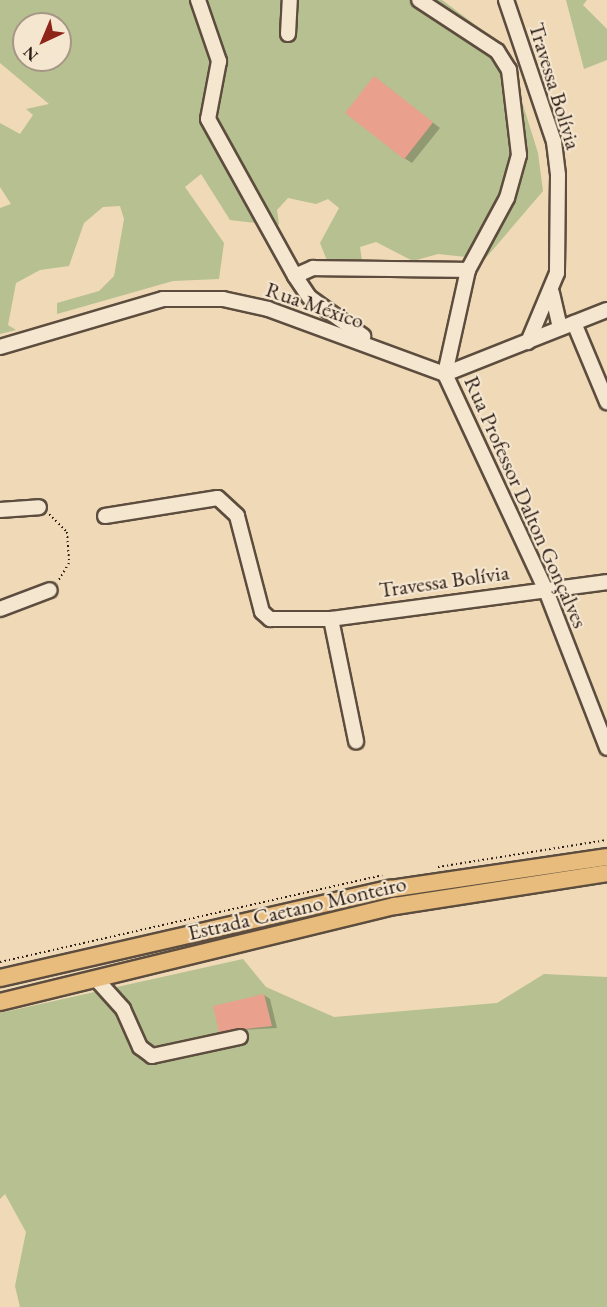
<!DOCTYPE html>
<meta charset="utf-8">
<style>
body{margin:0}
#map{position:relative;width:607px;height:1307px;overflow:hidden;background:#efd9b7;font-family:"EB Garamond",serif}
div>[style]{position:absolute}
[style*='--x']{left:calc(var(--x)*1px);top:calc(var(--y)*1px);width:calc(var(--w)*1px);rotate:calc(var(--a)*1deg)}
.green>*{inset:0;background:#b6c090}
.shadow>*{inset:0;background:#0003}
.building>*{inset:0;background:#e9a08d;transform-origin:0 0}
.path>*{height:2px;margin-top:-1px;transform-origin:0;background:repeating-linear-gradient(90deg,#2c1e16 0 1.5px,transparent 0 4.5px)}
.roads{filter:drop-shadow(2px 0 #5d4d3e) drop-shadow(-2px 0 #5d4d3e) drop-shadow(0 2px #5d4d3e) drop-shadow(0 -2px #5d4d3e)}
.minor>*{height:14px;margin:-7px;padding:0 7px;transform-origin:7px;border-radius:7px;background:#f5e6d0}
.major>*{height:16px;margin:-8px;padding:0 8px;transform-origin:8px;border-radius:8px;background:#e8bc7c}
span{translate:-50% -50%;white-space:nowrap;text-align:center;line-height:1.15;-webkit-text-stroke:4.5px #f5e6d0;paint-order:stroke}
.street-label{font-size:22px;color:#2c1e16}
.north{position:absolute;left:12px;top:12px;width:60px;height:60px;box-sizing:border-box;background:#f5e6d0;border:2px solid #a59686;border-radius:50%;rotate:224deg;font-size:16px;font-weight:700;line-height:24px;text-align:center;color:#2c1e16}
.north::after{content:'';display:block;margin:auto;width:21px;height:27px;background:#8f2418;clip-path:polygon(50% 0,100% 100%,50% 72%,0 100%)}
</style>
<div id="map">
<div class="green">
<div style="clip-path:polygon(evenodd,0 0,442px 0,505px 47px,538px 153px,543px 191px,485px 259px,438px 254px,413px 261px,376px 242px,360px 247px,362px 261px,328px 263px,320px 243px,339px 208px,328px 199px,316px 204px,288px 198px,277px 210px,279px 224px,269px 236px,257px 223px,230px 220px,201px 174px,185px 187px,224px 243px,219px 279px,173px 281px,57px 314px,57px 303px,99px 291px,114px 276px,124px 219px,120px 206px,103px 207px,84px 223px,69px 266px,40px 270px,16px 283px,8px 325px,16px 330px,0 334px,0 208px,11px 204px,0 187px,0 123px,20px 134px,33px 115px,26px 109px,49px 104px,0 63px,0 0,24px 24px,60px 24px,60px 60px,24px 60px,24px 24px)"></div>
<div style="clip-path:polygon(566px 0,587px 0,583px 5px,607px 29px,607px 60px,584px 69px)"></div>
<div style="clip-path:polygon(243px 959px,266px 987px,334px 1017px,497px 1003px,544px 974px,607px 977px,607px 1307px,20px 1307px,15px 1286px,26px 1232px,5px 1194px,0 1199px,0 1013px)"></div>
</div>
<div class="shadow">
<div style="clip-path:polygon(375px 78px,440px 128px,412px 163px,404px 158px)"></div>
<div style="clip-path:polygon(264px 995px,270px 999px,277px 1028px,221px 1031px)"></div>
</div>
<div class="building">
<div style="left:374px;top:76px;width:75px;height:47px;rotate:38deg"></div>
<div style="clip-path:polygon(264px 994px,272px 1026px,219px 1032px,213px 1006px)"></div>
</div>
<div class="path">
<div style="--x:49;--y:514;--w:25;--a:45"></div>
<div style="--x:67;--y:532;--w:31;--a:86"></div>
<div style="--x:69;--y:563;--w:21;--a:121"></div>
<div style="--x:438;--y:867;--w:171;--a:-9.1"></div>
<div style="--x:0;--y:962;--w:392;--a:-12.8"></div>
</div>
<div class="roads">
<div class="minor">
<div style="--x:198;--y:0;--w:65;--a:71"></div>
<div style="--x:219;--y:61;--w:59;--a:100.7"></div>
<div style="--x:208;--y:119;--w:179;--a:61"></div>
<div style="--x:295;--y:276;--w:25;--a:56"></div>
<div style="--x:309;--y:297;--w:67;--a:35.8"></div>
<div style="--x:506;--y:0;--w:150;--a:71.3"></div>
<div style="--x:554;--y:142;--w:33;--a:83"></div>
<div style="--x:558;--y:175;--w:98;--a:90.6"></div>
<div style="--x:557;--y:273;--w:75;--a:112.8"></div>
<div style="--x:288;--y:34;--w:34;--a:-87"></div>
<div style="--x:468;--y:270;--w:107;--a:102.5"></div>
<div style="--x:445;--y:374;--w:242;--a:65"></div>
<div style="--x:547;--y:593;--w:166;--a:68.8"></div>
<div style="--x:295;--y:276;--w:20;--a:-24"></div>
<div style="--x:313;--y:268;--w:155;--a:0.7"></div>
<div style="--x:468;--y:270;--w:82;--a:-61.6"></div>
<div style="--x:507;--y:198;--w:45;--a:-74.4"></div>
<div style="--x:519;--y:155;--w:86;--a:-96.7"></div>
<div style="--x:509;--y:70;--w:22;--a:-122"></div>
<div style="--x:497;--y:51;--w:93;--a:-146.8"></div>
<div style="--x:552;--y:293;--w:36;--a:77"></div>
<div style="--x:574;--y:323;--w:86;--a:67.3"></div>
<div style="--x:0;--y:347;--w:170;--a:-16.4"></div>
<div style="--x:163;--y:299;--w:60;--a:0"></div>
<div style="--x:223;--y:299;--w:46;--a:12.5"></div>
<div style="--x:268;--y:309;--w:189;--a:20.2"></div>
<div style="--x:445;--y:374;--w:174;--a:-21.6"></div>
<div style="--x:0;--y:510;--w:39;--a:-4"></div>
<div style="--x:105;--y:516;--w:114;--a:-9.1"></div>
<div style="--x:218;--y:498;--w:26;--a:43"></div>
<div style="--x:237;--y:516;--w:99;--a:75.4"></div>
<div style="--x:262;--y:612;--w:11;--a:41"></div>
<div style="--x:270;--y:619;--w:61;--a:0"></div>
<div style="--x:331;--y:619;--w:278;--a:-7.6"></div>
<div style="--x:0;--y:609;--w:53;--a:-20.8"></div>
<div style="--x:331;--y:619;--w:125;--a:78.4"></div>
<div style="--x:97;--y:980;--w:39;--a:48"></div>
<div style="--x:123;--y:1009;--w:42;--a:65.9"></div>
<div style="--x:140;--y:1047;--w:15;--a:37"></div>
<div style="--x:152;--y:1056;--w:90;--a:-12.2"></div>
</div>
<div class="major">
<div style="--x:0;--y:978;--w:400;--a:-12.9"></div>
<div style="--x:390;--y:889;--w:219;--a:-8.4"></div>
<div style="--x:0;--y:1002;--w:406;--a:-13.7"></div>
<div style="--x:395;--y:906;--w:215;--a:-8.8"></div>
</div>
</div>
<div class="street-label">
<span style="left:555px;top:86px;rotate:73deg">Travessa Bolívia</span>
<span style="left:315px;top:305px;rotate:19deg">Rua México</span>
<span style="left:526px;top:502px;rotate:66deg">Rua Professor Dalton Gonçalves</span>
<span style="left:444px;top:581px;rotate:-8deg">Travessa Bolívia</span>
<span style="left:297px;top:908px;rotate:-13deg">Estrada Caetano Monteiro</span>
</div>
<div class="north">N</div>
</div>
